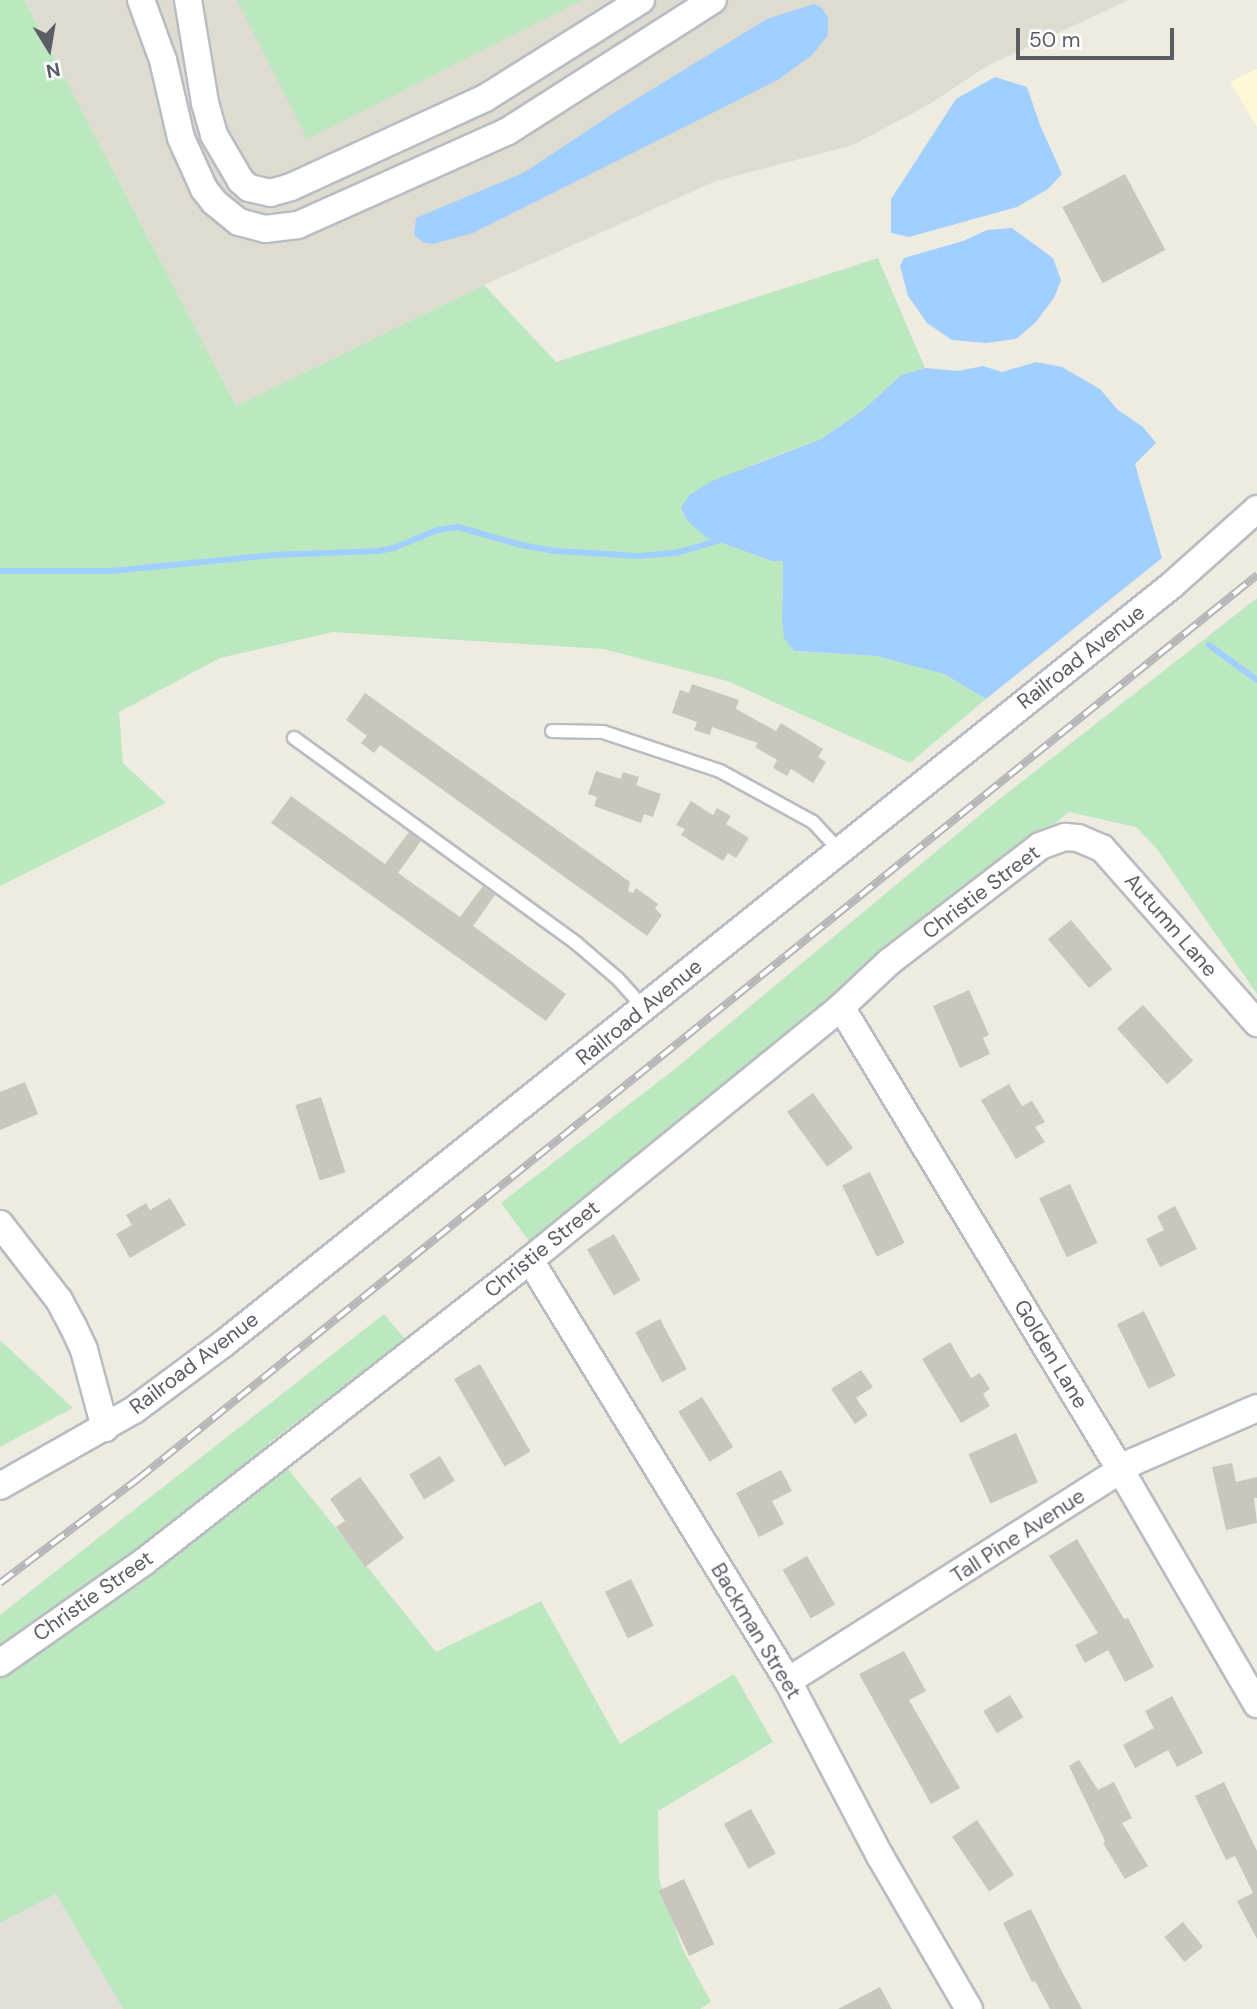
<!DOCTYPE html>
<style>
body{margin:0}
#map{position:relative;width:1257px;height:2009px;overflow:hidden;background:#eeece1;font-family:"DM Sans",sans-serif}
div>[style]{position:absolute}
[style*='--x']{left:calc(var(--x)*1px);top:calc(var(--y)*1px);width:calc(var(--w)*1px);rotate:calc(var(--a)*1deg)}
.commercial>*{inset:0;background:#fff8d6}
.industrial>*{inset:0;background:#e1dfd9}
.education>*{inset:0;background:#dedcd0}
.green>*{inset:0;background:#bbe8bf}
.water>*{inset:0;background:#a1cfff}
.stream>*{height:6px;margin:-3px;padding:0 3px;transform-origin:3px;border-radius:3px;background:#a1cfff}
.building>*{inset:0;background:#c9c6be;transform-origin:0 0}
.roads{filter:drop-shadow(2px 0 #b9bcc2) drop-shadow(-2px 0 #b9bcc2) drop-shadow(0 2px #b9bcc2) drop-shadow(0 -2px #b9bcc2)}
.service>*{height:12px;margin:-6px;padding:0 6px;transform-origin:6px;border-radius:6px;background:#fff}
.minor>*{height:26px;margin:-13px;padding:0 13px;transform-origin:13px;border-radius:13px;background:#fff}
.rail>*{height:8px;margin-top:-4px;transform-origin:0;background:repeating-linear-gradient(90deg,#fff 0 16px,#b5b6b7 0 32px);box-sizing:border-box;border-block:2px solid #b5b6b7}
span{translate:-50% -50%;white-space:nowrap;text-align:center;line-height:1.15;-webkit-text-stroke:5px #fff;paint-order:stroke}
.street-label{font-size:21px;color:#5a5e64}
.north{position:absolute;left:14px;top:14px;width:70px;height:70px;-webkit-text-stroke:5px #fff;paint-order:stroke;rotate:169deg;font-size:19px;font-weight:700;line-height:28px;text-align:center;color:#5a5e64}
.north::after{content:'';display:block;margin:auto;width:24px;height:32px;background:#5a5e64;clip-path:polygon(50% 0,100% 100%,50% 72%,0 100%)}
.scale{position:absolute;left:1016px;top:28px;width:158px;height:32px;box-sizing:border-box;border:4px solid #5a5e64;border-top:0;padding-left:9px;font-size:21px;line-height:24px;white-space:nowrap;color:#5a5e64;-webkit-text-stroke:5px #fff;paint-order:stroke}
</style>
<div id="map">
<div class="commercial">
<div style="clip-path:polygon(1257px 69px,1257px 127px,1230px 82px)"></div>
</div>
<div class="industrial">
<div style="clip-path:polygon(56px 1894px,123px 2009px,0 2009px,0 1923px)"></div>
</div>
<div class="education">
<div style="clip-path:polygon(24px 0,1129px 0,987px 66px,930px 104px,853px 145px,716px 181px,484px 285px,236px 406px)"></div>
</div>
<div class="green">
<div style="clip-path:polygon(0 0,24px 0,236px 406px,484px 285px,556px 362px,878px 258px,925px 368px,901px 375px,863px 410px,821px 439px,752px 465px,705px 537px,772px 561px,783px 561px,782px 621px,794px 651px,876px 656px,944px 674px,986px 699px,910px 763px,727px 681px,603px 649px,333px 632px,220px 658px,119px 712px,123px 763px,166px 803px,0 886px)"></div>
<div style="clip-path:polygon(237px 0,582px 0,307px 139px)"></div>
<div style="clip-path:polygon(1257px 598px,1257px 994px,1157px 849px,1136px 827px,1069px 812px,531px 1244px,501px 1203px,675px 1069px,997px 801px)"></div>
<div style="clip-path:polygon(384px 1314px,405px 1339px,268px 1444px,436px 1652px,541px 1601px,620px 1744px,734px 1674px,773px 1742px,658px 1811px,659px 1879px,682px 1948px,711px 2002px,700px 2009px,123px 2009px,56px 1894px,0 1923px,0 1615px)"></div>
<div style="clip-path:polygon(0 1340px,73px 1408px,0 1447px)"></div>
</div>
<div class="water">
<div style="clip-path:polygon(814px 4px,822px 8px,828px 18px,828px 35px,812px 55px,778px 80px,473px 233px,433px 244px,424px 243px,414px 235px,416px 218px,523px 173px,620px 109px,767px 19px)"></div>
<div style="clip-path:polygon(995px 77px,1027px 87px,1040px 125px,1062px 174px,1048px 189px,1017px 207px,909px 237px,891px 233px,891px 199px,956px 99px)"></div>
<div style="clip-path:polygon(1012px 228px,1053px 258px,1061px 280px,1054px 298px,1035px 323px,1016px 339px,986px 343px,952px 340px,927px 323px,908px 296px,900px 266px,904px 258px,963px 241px,987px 230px)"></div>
<div style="clip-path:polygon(1036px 362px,1062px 367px,1100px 389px,1118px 410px,1143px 427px,1156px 443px,1135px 464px,1162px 558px,986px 699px,944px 674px,876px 656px,794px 651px,784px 638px,782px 621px,783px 561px,772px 561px,705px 537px,686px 519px,681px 508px,689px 495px,712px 481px,821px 439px,863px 410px,901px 375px,925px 368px,958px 371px,983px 366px,1002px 372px)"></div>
</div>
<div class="stream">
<div style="--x:0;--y:571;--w:111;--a:0"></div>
<div style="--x:111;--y:571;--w:164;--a:-5.6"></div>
<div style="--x:274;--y:555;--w:104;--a:-2.2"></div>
<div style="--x:378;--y:551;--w:16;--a:-11"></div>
<div style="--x:394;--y:548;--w:47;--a:-22.7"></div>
<div style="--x:437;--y:530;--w:21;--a:-8"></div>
<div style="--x:458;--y:527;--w:66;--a:15.9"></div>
<div style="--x:521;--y:545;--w:36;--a:10"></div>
<div style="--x:556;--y:551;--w:83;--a:3.4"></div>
<div style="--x:639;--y:556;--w:37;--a:-5"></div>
<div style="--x:676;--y:553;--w:43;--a:-16.3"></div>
<div style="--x:1209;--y:645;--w:59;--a:36.1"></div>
</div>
<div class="building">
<div style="left:1125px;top:174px;width:86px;height:71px;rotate:62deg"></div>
<div style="clip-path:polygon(692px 684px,739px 700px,736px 709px,776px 731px,781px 723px,823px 749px,818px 757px,826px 762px,813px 783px,791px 769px,787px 776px,773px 768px,777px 760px,755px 747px,758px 743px,712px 727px,710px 735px,694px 730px,697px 722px,672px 713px,680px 690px,689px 693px)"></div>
<div style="clip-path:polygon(365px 693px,630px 882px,628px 891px,633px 893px,636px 888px,658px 904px,655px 909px,662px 915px,647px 936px,380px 745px,374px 753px,361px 743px,367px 736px,346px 720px)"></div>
<div style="clip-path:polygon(596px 771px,621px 779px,623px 772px,639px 777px,636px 785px,661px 794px,653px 817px,644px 814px,641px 823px,594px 806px,597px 797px,588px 794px)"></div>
<div style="clip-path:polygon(291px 796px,385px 864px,409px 832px,421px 841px,398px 873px,460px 917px,483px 886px,495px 895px,473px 926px,566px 994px,546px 1021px,271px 823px)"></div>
<div style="clip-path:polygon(691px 801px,713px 815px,717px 808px,731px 816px,726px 824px,749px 838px,736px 858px,728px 853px,723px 861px,681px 835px,685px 829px,676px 825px)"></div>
<div style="left:1071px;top:920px;width:64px;height:30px;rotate:50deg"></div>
<div style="clip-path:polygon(969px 990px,989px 1035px,983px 1038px,990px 1054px,960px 1068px,933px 1006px)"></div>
<div style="left:1143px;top:1005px;width:75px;height:35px;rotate:48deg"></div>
<div style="clip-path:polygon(25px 1082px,38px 1114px,0 1130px,0 1092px)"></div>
<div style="clip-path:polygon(1009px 1084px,1022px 1106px,1032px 1101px,1045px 1122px,1035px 1127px,1045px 1142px,1016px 1159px,981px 1100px)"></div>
<div style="left:813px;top:1093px;width:68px;height:32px;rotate:54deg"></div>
<div style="left:321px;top:1097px;width:79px;height:27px;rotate:72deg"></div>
<div style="left:870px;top:1172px;width:79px;height:31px;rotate:64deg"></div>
<div style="left:1070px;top:1184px;width:65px;height:34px;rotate:65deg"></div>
<div style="clip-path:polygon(170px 1198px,186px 1225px,130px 1258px,116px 1234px,132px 1225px,126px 1215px,146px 1203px,150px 1210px)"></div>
<div style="clip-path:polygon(1175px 1206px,1197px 1249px,1160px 1267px,1146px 1239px,1164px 1230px,1157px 1216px)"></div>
<div style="left:614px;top:1234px;width:53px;height:31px;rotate:60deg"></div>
<div style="left:1144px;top:1311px;width:72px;height:30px;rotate:64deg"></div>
<div style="left:660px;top:1319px;width:57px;height:28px;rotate:62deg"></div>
<div style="clip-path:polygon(950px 1342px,971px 1378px,980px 1373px,990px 1389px,983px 1394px,990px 1406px,961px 1423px,922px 1359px)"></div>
<div style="left:480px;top:1364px;width:101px;height:30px;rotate:60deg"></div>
<div style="clip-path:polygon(861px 1370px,873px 1387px,856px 1398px,868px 1415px,855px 1424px,831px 1389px)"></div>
<div style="left:702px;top:1397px;width:59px;height:28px;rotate:58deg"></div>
<div style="left:1016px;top:1433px;width:54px;height:52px;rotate:66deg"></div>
<div style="left:440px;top:1456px;width:29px;height:36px;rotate:59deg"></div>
<div style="clip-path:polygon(1232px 1463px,1236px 1482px,1257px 1477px,1257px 1498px,1254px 1498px,1257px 1523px,1226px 1530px,1212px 1467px)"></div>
<div style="clip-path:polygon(781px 1470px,792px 1491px,772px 1501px,784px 1524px,759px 1537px,736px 1493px)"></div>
<div style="clip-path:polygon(360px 1477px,404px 1538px,365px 1567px,336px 1527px,345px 1521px,330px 1499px)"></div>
<div style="clip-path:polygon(1077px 1539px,1124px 1619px,1128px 1618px,1154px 1667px,1125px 1682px,1108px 1650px,1085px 1663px,1075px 1645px,1098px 1633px,1049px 1556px)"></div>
<div style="left:807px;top:1556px;width:56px;height:28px;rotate:60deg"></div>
<div style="left:631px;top:1579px;width:52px;height:29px;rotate:64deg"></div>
<div style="clip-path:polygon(904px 1651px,926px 1691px,909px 1700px,960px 1788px,931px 1804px,859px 1674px)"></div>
<div style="left:1010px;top:1695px;width:26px;height:31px;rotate:59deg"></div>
<div style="clip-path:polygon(1172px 1696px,1203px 1753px,1177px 1767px,1168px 1750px,1135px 1768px,1123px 1745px,1154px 1728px,1145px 1711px)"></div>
<div style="clip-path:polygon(1079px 1760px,1098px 1790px,1114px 1782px,1132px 1818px,1122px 1823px,1148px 1866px,1125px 1879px,1103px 1843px,1105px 1841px,1069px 1766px)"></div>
<div style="clip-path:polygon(1224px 1782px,1257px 1851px,1257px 1939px,1237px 1901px,1253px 1893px,1235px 1856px,1226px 1860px,1195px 1796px)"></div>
<div style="left:751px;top:1809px;width:51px;height:31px;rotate:61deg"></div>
<div style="left:977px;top:1820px;width:66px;height:30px;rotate:56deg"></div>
<div style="left:684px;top:1879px;width:72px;height:28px;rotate:65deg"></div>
<div style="clip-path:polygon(1031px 1909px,1060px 1968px,1082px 2009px,1050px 2009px,1035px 1981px,1032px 1982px,1003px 1923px)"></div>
<div style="left:1183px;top:1922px;width:32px;height:24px;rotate:51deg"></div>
<div style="clip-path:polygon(880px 1987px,892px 2009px,838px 2009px)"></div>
</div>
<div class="roads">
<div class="service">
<div style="--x:552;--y:731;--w:51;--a:1.1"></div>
<div style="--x:603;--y:732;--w:123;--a:18.4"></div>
<div style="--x:720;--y:771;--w:106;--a:28.7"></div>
<div style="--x:813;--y:822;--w:38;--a:47"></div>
<div style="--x:294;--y:738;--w:349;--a:36"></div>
<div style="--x:576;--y:943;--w:55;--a:40.6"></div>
<div style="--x:618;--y:979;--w:39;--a:48"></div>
</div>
<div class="minor">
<div style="--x:141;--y:0;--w:64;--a:69.9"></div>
<div style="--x:163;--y:60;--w:80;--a:77"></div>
<div style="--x:181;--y:138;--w:56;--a:65.7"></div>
<div style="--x:204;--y:189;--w:16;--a:52"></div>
<div style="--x:214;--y:202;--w:32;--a:39"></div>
<div style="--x:239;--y:222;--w:27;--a:15"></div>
<div style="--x:265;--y:229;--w:33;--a:-7"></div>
<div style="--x:298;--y:225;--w:230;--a:-24.1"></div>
<div style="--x:508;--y:131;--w:243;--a:-32.6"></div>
<div style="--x:188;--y:0;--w:104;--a:80.6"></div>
<div style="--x:205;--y:103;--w:33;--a:74"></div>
<div style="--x:214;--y:135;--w:53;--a:59.6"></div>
<div style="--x:241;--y:181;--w:11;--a:41"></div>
<div style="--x:249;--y:188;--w:22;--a:13"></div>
<div style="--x:270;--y:193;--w:22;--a:-16"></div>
<div style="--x:291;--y:187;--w:213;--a:-24.6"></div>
<div style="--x:485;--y:98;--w:184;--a:-32.1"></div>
<div style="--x:841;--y:1007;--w:540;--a:58.87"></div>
<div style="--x:1120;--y:1469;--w:272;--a:59.8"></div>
<div style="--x:0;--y:1224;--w:96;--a:52.2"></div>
<div style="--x:59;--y:1300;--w:30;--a:62"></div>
<div style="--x:73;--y:1326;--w:26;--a:65"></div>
<div style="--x:84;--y:1350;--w:81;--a:74.9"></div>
<div style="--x:530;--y:1260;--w:494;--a:58.5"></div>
<div style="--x:788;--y:1681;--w:198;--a:62.3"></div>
<div style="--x:880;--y:1856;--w:177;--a:59.8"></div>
<div style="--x:0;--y:1486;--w:154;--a:-29.6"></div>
<div style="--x:134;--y:1410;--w:111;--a:-36.6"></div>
<div style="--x:223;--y:1344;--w:1215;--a:-38.65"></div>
<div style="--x:1172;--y:585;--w:114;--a:-41.8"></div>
<div style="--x:0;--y:1663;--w:177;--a:-35.1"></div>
<div style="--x:145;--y:1561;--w:489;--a:-38"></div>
<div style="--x:530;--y:1260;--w:401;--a:-39.1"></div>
<div style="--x:841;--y:1007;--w:66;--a:-43.2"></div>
<div style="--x:889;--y:962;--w:190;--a:-37.5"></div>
<div style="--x:1040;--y:846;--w:27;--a:-20"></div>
<div style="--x:1065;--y:837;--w:13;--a:4"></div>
<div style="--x:1078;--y:838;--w:26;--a:23"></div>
<div style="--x:1102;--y:848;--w:234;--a:48.5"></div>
<div style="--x:788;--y:1681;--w:409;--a:-32.4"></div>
<div style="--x:1133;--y:1462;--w:135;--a:-23.5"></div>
</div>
</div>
<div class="rail">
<div style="--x:0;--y:1583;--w:173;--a:-37"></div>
<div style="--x:138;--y:1479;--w:1439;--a:-38.93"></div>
</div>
<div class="street-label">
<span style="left:1081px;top:657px;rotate:-38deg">Railroad Avenue</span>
<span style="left:981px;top:892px;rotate:-37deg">Christie Street</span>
<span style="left:1171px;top:925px;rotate:49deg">Autumn Lane</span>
<span style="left:639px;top:1012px;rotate:-39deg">Railroad Avenue</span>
<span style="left:542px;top:1249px;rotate:-39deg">Christie Street</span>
<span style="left:1051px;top:1354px;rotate:59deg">Golden Lane</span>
<span style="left:194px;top:1363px;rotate:-37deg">Railroad Avenue</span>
<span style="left:1018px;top:1536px;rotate:-33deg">Tall Pine Avenue</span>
<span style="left:93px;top:1596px;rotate:-35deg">Christie Street</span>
<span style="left:756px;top:1631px;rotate:59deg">Backman Street</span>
</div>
<div class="north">N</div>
<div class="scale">50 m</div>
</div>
